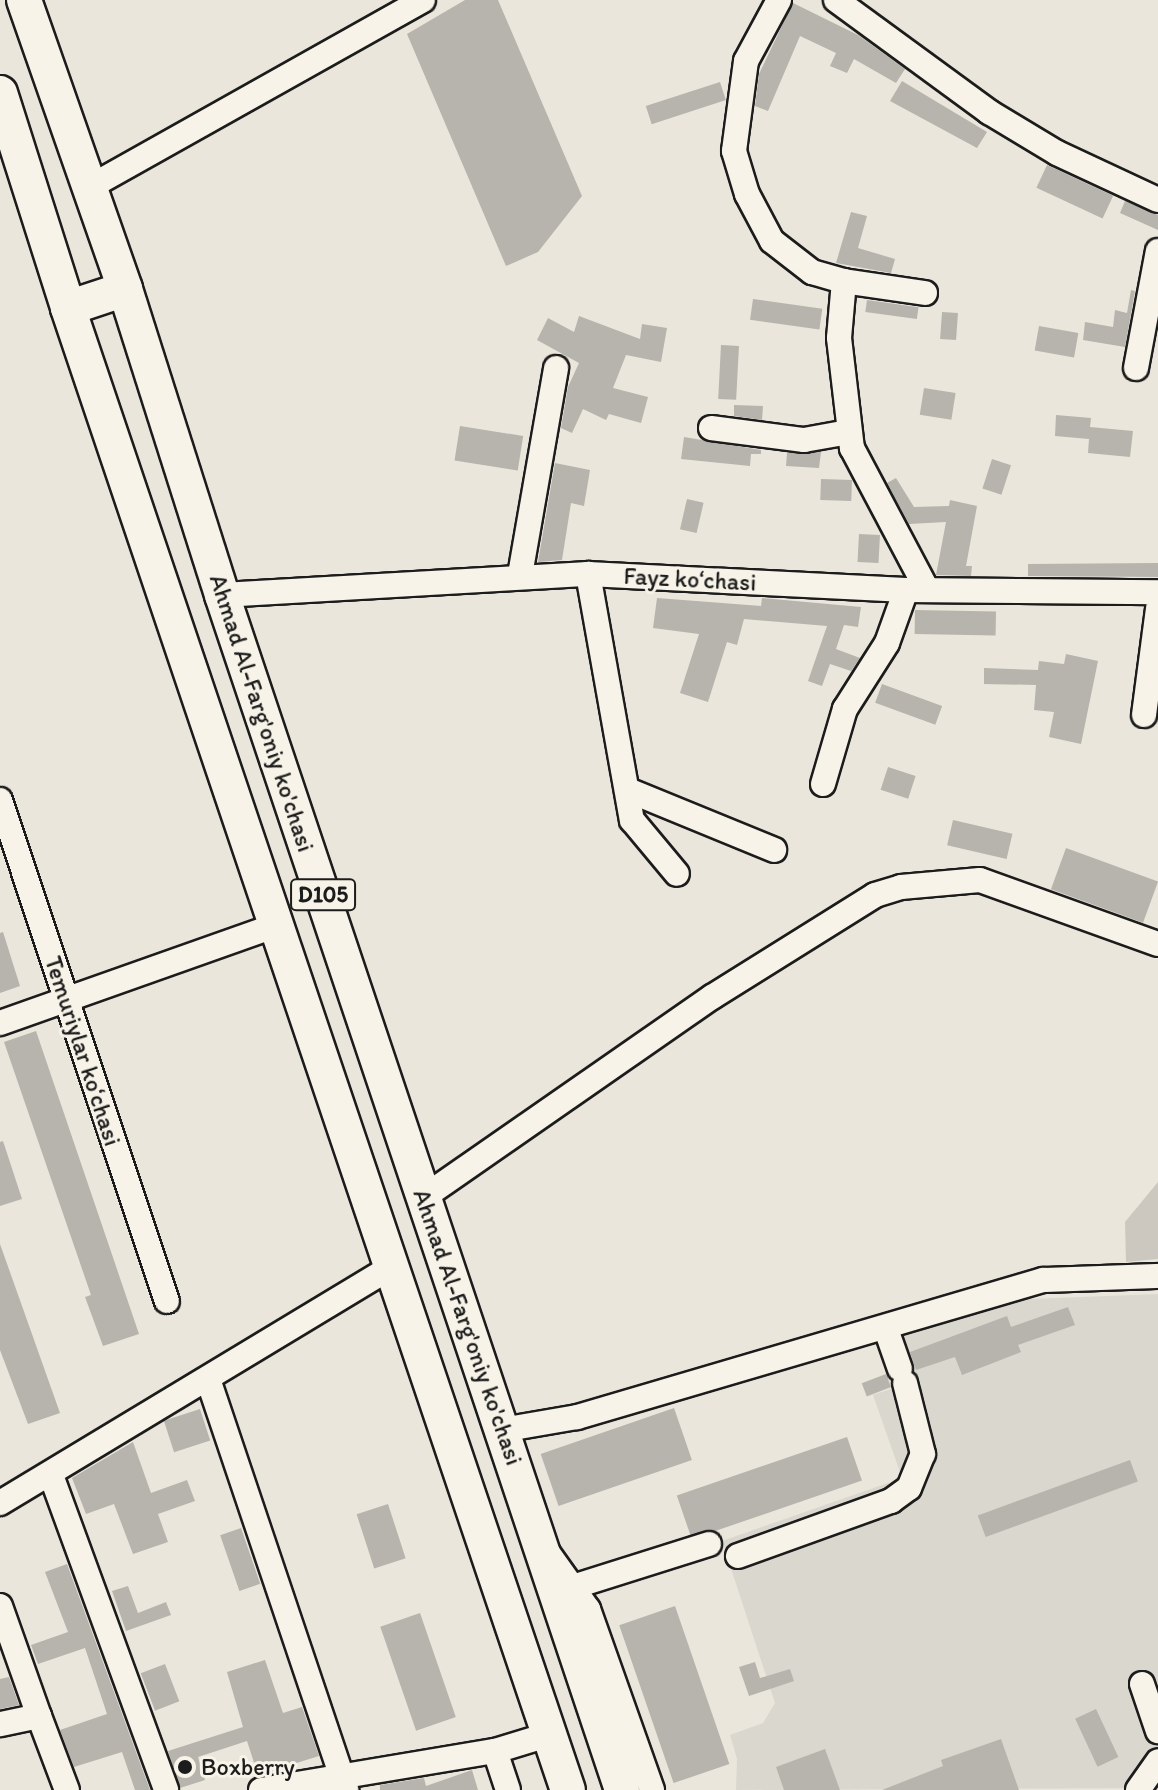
<!DOCTYPE html>
<meta charset="utf-8">
<style>
body{margin:0}
#map{position:relative;width:1158px;height:1790px;overflow:hidden;background:#eae6dc;font-family:Itim,sans-serif}
div>[style]{position:absolute}
[style*='--x']{left:calc(var(--x)*1px);top:calc(var(--y)*1px);width:calc(var(--w)*1px);rotate:calc(var(--a)*1deg)}
.built>*{inset:0;background:#dad7ce}
.green>*{inset:0;background:#ccc8c0}
.building>*{inset:0;background:#b6b4ac;transform-origin:0 0}
.roads{filter:drop-shadow(2px 0 #1c1c1c) drop-shadow(-2px 0 #1c1c1c) drop-shadow(0 2px #1c1c1c) drop-shadow(0 -2px #1c1c1c)}
.minor>*{height:24px;margin:-12px;padding:0 12px;transform-origin:12px;border-radius:12px;background:#f7f3e8}
.highway>*{height:34px;margin:-17px;padding:0 17px;transform-origin:17px;border-radius:17px;background:#f7f3e8}
.dots>*{width:22px;height:22px;translate:-50% -50%;box-sizing:border-box;border:4px solid #f7f3e8;border-radius:50%}
span{translate:-50% -50%;white-space:nowrap;text-align:center;line-height:1.15;-webkit-text-stroke:6px #f7f3e8;paint-order:stroke}
.shield-label span{padding:2px 6px;background:#f7f3e8;border:2px solid;border-radius:6px;-webkit-text-stroke-width:0}
.shield-label{font-size:22px;color:#1c1c1c;font-weight:700}
.street-label{font-size:24px;color:#1c1c1c}
.poi-label{font-size:24px;color:#1c1c1c}
.left{translate:0 -50%;text-align:left}
</style>
<div id="map">
<div class="built">
<div style="clip-path:polygon(1158px 1294px,1158px 1788px,736px 1790px,737px 1759px,730px 1735px,763px 1723px,775px 1703px,722px 1541px,902px 1478px,873px 1395px,914px 1381px,897px 1332px,1005px 1300px)"></div>
</div>
<div class="green">
<div style="clip-path:polygon(1158px 1182px,1158px 1259px,1126px 1262px,1125px 1222px)"></div>
</div>
<div class="building">
<div style="clip-path:polygon(465px 0,498px 0,582px 196px,538px 252px,506px 266px,407px 34px)"></div>
<div style="clip-path:polygon(793px 3px,858px 35px,905px 69px,896px 83px,854px 59px,847px 73px,830px 66px,836px 53px,800px 36px,768px 111px,755px 106px,759px 74px)"></div>
<div style="clip-path:polygon(902px 81px,987px 132px,977px 148px,890px 101px)"></div>
<div style="left:720px;top:82px;width:19px;height:78px;rotate:72deg"></div>
<div style="left:1047px;top:165px;width:73px;height:25px;rotate:25deg"></div>
<div style="clip-path:polygon(1125px 201px,1158px 215px,1158px 230px,1120px 213px)"></div>
<div style="clip-path:polygon(851px 212px,867px 216px,858px 248px,895px 259px,891px 273px,836px 263px)"></div>
<div style="clip-path:polygon(1131px 290px,1135px 291px,1125px 347px,1083px 340px,1085px 322px,1113px 327px,1115px 310px,1127px 313px)"></div>
<div style="left:753px;top:299px;width:70px;height:21px;rotate:8deg"></div>
<div style="left:867px;top:300px;width:52px;height:12px;rotate:8deg"></div>
<div style="left:942px;top:312px;width:16px;height:27px;rotate:4deg"></div>
<div style="clip-path:polygon(579px 316px,640px 339px,642px 324px,667px 328px,661px 362px,626px 355px,613px 388px,648px 397px,641px 423px,609px 414px,606px 420px,583px 409px,572px 433px,561px 428px,568px 387px,579px 363px,537px 340px,548px 318px,574px 332px)"></div>
<div style="left:1039px;top:326px;width:40px;height:25px;rotate:10deg"></div>
<div style="left:721px;top:345px;width:18px;height:54px;rotate:3deg"></div>
<div style="left:924px;top:388px;width:32px;height:27px;rotate:9deg"></div>
<div style="clip-path:polygon(734px 405px,763px 406px,762px 420px,734px 416px)"></div>
<div style="clip-path:polygon(1056px 415px,1091px 418px,1090px 427px,1133px 431px,1130px 457px,1088px 453px,1089px 439px,1055px 436px)"></div>
<div style="left:460px;top:426px;width:64px;height:35px;rotate:9deg"></div>
<div style="clip-path:polygon(684px 437px,761px 450px,761px 454px,751px 454px,750px 466px,681px 459px)"></div>
<div style="clip-path:polygon(821px 452px,819px 468px,786px 466px,787px 453px)"></div>
<div style="left:992px;top:459px;width:20px;height:31px;rotate:18deg"></div>
<div style="clip-path:polygon(555px 463px,590px 470px,584px 506px,571px 503px,562px 560px,538px 562px)"></div>
<div style="clip-path:polygon(896px 478px,914px 507px,949px 506px,950px 500px,977px 506px,966px 566px,972px 566px,971px 576px,936px 575px,946px 522px,909px 524px,887px 483px)"></div>
<div style="left:821px;top:479px;width:31px;height:21px;rotate:2deg"></div>
<div style="left:687px;top:499px;width:17px;height:31px;rotate:13deg"></div>
<div style="left:859px;top:534px;width:21px;height:28px;rotate:3deg"></div>
<div style="clip-path:polygon(1158px 563px,1158px 577px,1028px 576px,1028px 564px)"></div>
<div style="clip-path:polygon(657px 598px,761px 606px,762px 598px,861px 607px,858px 627px,844px 625px,836px 649px,860px 658px,851px 671px,830px 664px,822px 686px,808px 681px,827px 626px,744px 619px,737px 645px,727px 642px,708px 702px,680px 693px,699px 634px,653px 628px)"></div>
<div style="left:915px;top:610px;width:81px;height:24px;rotate:1deg"></div>
<div style="clip-path:polygon(1066px 654px,1098px 661px,1081px 744px,1049px 737px,1054px 712px,1034px 710px,1036px 685px,984px 684px,984px 668px,1038px 670px,1039px 661px,1064px 664px)"></div>
<div style="left:882px;top:684px;width:64px;height:20px;rotate:20deg"></div>
<div style="left:888px;top:767px;width:29px;height:24px;rotate:18deg"></div>
<div style="left:953px;top:820px;width:61px;height:26px;rotate:13deg"></div>
<div style="left:1066px;top:848px;width:98px;height:44px;rotate:20deg"></div>
<div style="clip-path:polygon(3px 932px,20px 986px,0 993px,0 933px)"></div>
<div style="clip-path:polygon(36px 1031px,139px 1334px,103px 1346px,85px 1297px,91px 1295px,4px 1042px)"></div>
<div style="clip-path:polygon(3px 1141px,22px 1199px,0 1206px,0 1142px)"></div>
<div style="clip-path:polygon(0 1244px,60px 1413px,28px 1424px,0 1350px)"></div>
<div style="clip-path:polygon(1068px 1307px,1075px 1325px,1018px 1345px,1021px 1352px,962px 1375px,955px 1357px,916px 1370px,910px 1352px,1007px 1316px,1011px 1327px)"></div>
<div style="left:886px;top:1374px;width:14px;height:26px;rotate:69deg"></div>
<div style="left:674px;top:1408px;width:55px;height:141px;rotate:71deg"></div>
<div style="left:200px;top:1409px;width:33px;height:38px;rotate:72deg"></div>
<div style="left:847px;top:1437px;width:46px;height:180px;rotate:71deg"></div>
<div style="clip-path:polygon(133px 1442px,151px 1493px,187px 1480px,195px 1501px,158px 1514px,168px 1542px,133px 1554px,114px 1504px,86px 1514px,72px 1478px)"></div>
<div style="left:1130px;top:1460px;width:23px;height:162px;rotate:70deg"></div>
<div style="left:388px;top:1504px;width:57px;height:33px;rotate:72deg"></div>
<div style="left:241px;top:1528px;width:59px;height:22px;rotate:71deg"></div>
<div style="clip-path:polygon(67px 1564px,150px 1790px,135px 1790px,122px 1752px,74px 1767px,60px 1730px,107px 1714px,85px 1648px,38px 1664px,31px 1645px,68px 1632px,45px 1572px)"></div>
<div style="clip-path:polygon(128px 1586px,138px 1613px,166px 1602px,171px 1615px,126px 1631px,112px 1591px)"></div>
<div style="left:675px;top:1606px;width:167px;height:59px;rotate:71deg"></div>
<div style="left:420px;top:1613px;width:110px;height:42px;rotate:71deg"></div>
<div style="clip-path:polygon(265px 1660px,283px 1713px,302px 1707px,319px 1756px,258px 1775px,247px 1741px,198px 1757px,205px 1780px,180px 1788px,168px 1751px,243px 1727px,227px 1672px)"></div>
<div style="clip-path:polygon(755px 1662px,760px 1678px,790px 1669px,794px 1681px,749px 1696px,739px 1667px)"></div>
<div style="left:165px;top:1664px;width:40px;height:26px;rotate:69deg"></div>
<div style="clip-path:polygon(9px 1677px,19px 1705px,0 1709px,0 1679px)"></div>
<div style="left:1096px;top:1709px;width:53px;height:23px;rotate:65deg"></div>
<div style="clip-path:polygon(1001px 1739px,1019px 1790px,882px 1790px,943px 1766px,941px 1760px)"></div>
<div style="clip-path:polygon(825px 1749px,840px 1790px,784px 1790px,776px 1767px)"></div>
<div style="clip-path:polygon(472px 1770px,478px 1790px,380px 1790px,380px 1785px,424px 1778px,426px 1786px)"></div>
</div>
<div class="roads">
<div class="minor">
<div style="--x:779;--y:0;--w:69;--a:118.4"></div>
<div style="--x:746;--y:61;--w:91;--a:97.6"></div>
<div style="--x:734;--y:151;--w:45;--a:73.2"></div>
<div style="--x:747;--y:194;--w:53;--a:62"></div>
<div style="--x:772;--y:241;--w:51;--a:37.8"></div>
<div style="--x:812;--y:272;--w:33;--a:16"></div>
<div style="--x:836;--y:0;--w:190;--a:36.2"></div>
<div style="--x:989;--y:112;--w:79;--a:31.1"></div>
<div style="--x:1057;--y:153;--w:111;--a:25"></div>
<div style="--x:88;--y:188;--w:384;--a:-29.3"></div>
<div style="--x:925;--y:293;--w:82;--a:-171.6"></div>
<div style="--x:844;--y:281;--w:57;--a:95"></div>
<div style="--x:839;--y:338;--w:111;--a:83.3"></div>
<div style="--x:852;--y:448;--w:158;--a:62.1"></div>
<div style="--x:1136;--y:368;--w:119;--a:-79.4"></div>
<div style="--x:711;--y:428;--w:94;--a:7.4"></div>
<div style="--x:804;--y:440;--w:46;--a:-10.1"></div>
<div style="--x:588;--y:574;--w:250;--a:79.9"></div>
<div style="--x:632;--y:820;--w:70;--a:50.2"></div>
<div style="--x:520;--y:575;--w:210;--a:-80.1"></div>
<div style="--x:222;--y:595;--w:367;--a:-3.3"></div>
<div style="--x:588;--y:574;--w:318;--a:2.9"></div>
<div style="--x:906;--y:590;--w:252;--a:0.5"></div>
<div style="--x:1144;--y:715;--w:108;--a:-82.5"></div>
<div style="--x:823;--y:784;--w:78;--a:-73.7"></div>
<div style="--x:845;--y:709;--w:78;--a:-57.5"></div>
<div style="--x:887;--y:643;--w:56;--a:-70.3"></div>
<div style="--x:628;--y:790;--w:158;--a:22.3"></div>
<div style="--x:0;--y:800;--w:528;--a:71.57"></div>
<div style="--x:0;--y:1023;--w:296;--a:-19.5"></div>
<div style="--x:424;--y:1197;--w:351;--a:-34.8"></div>
<div style="--x:712;--y:997;--w:192;--a:-32"></div>
<div style="--x:875;--y:895;--w:27;--a:-17"></div>
<div style="--x:901;--y:887;--w:79;--a:-5.1"></div>
<div style="--x:980;--y:880;--w:189;--a:19.8"></div>
<div style="--x:886;--y:1329;--w:42;--a:70.7"></div>
<div style="--x:208;--y:1379;--w:434;--a:71.4"></div>
<div style="--x:502;--y:1430;--w:76;--a:-9.8"></div>
<div style="--x:577;--y:1417;--w:486;--a:-16.4"></div>
<div style="--x:1043;--y:1280;--w:115;--a:-2"></div>
<div style="--x:51;--y:1475;--w:335;--a:69.9"></div>
<div style="--x:0;--y:1503;--w:459;--a:-31.1"></div>
<div style="--x:548;--y:1553;--w:69;--a:54.5"></div>
<div style="--x:588;--y:1609;--w:192;--a:70.5"></div>
<div style="--x:738;--y:1556;--w:163;--a:-19.8"></div>
<div style="--x:891;--y:1501;--w:22;--a:-36"></div>
<div style="--x:909;--y:1488;--w:37;--a:-68"></div>
<div style="--x:923;--y:1454;--w:73;--a:-104.2"></div>
<div style="--x:563;--y:1590;--w:153;--a:-17.5"></div>
<div style="--x:0;--y:1606;--w:117;--a:70.5"></div>
<div style="--x:39;--y:1716;--w:40;--a:168"></div>
<div style="--x:1142;--y:1684;--w:50;--a:71.2"></div>
<div style="--x:39;--y:1716;--w:79;--a:69.3"></div>
<div style="--x:495;--y:1751;--w:41;--a:71.6"></div>
<div style="--x:261;--y:1790;--w:237;--a:-9.5"></div>
<div style="--x:495;--y:1751;--w:59;--a:-16.9"></div>
<div style="--x:1138;--y:1790;--w:35;--a:-55"></div>
</div>
<div class="highway">
<div style="--x:24;--y:0;--w:306;--a:70.7"></div>
<div style="--x:125;--y:289;--w:321;--a:72.4"></div>
<div style="--x:222;--y:595;--w:1260;--a:71.49"></div>
<div style="--x:0;--y:93;--w:225;--a:72.4"></div>
<div style="--x:68;--y:308;--w:1564;--a:71.36"></div>
<div style="--x:68;--y:308;--w:60;--a:-18.4"></div>
</div>
</div>
<div class="dots">
<div style="left:185px;top:1767px;background:#1c1c1c"></div>
</div>
<div class="shield-label">
<span style="left:323px;top:895px">D105</span>
</div>
<div class="street-label">
<span style="left:690px;top:579px;rotate:3deg">Fayz koʻchasi</span>
<span style="left:262px;top:713px;rotate:72deg">Ahmad Al-Farg'oniy ko'chasi</span>
<span style="left:83px;top:1051px;rotate:72deg">Temuriylar koʻchasi</span>
<span style="left:468px;top:1327px;rotate:71deg">Ahmad Al-Farg'oniy ko'chasi</span>
</div>
<div class="poi-label">
<span class="left" style="left:201px;top:1767px">Boxberry</span>
</div>
</div>
